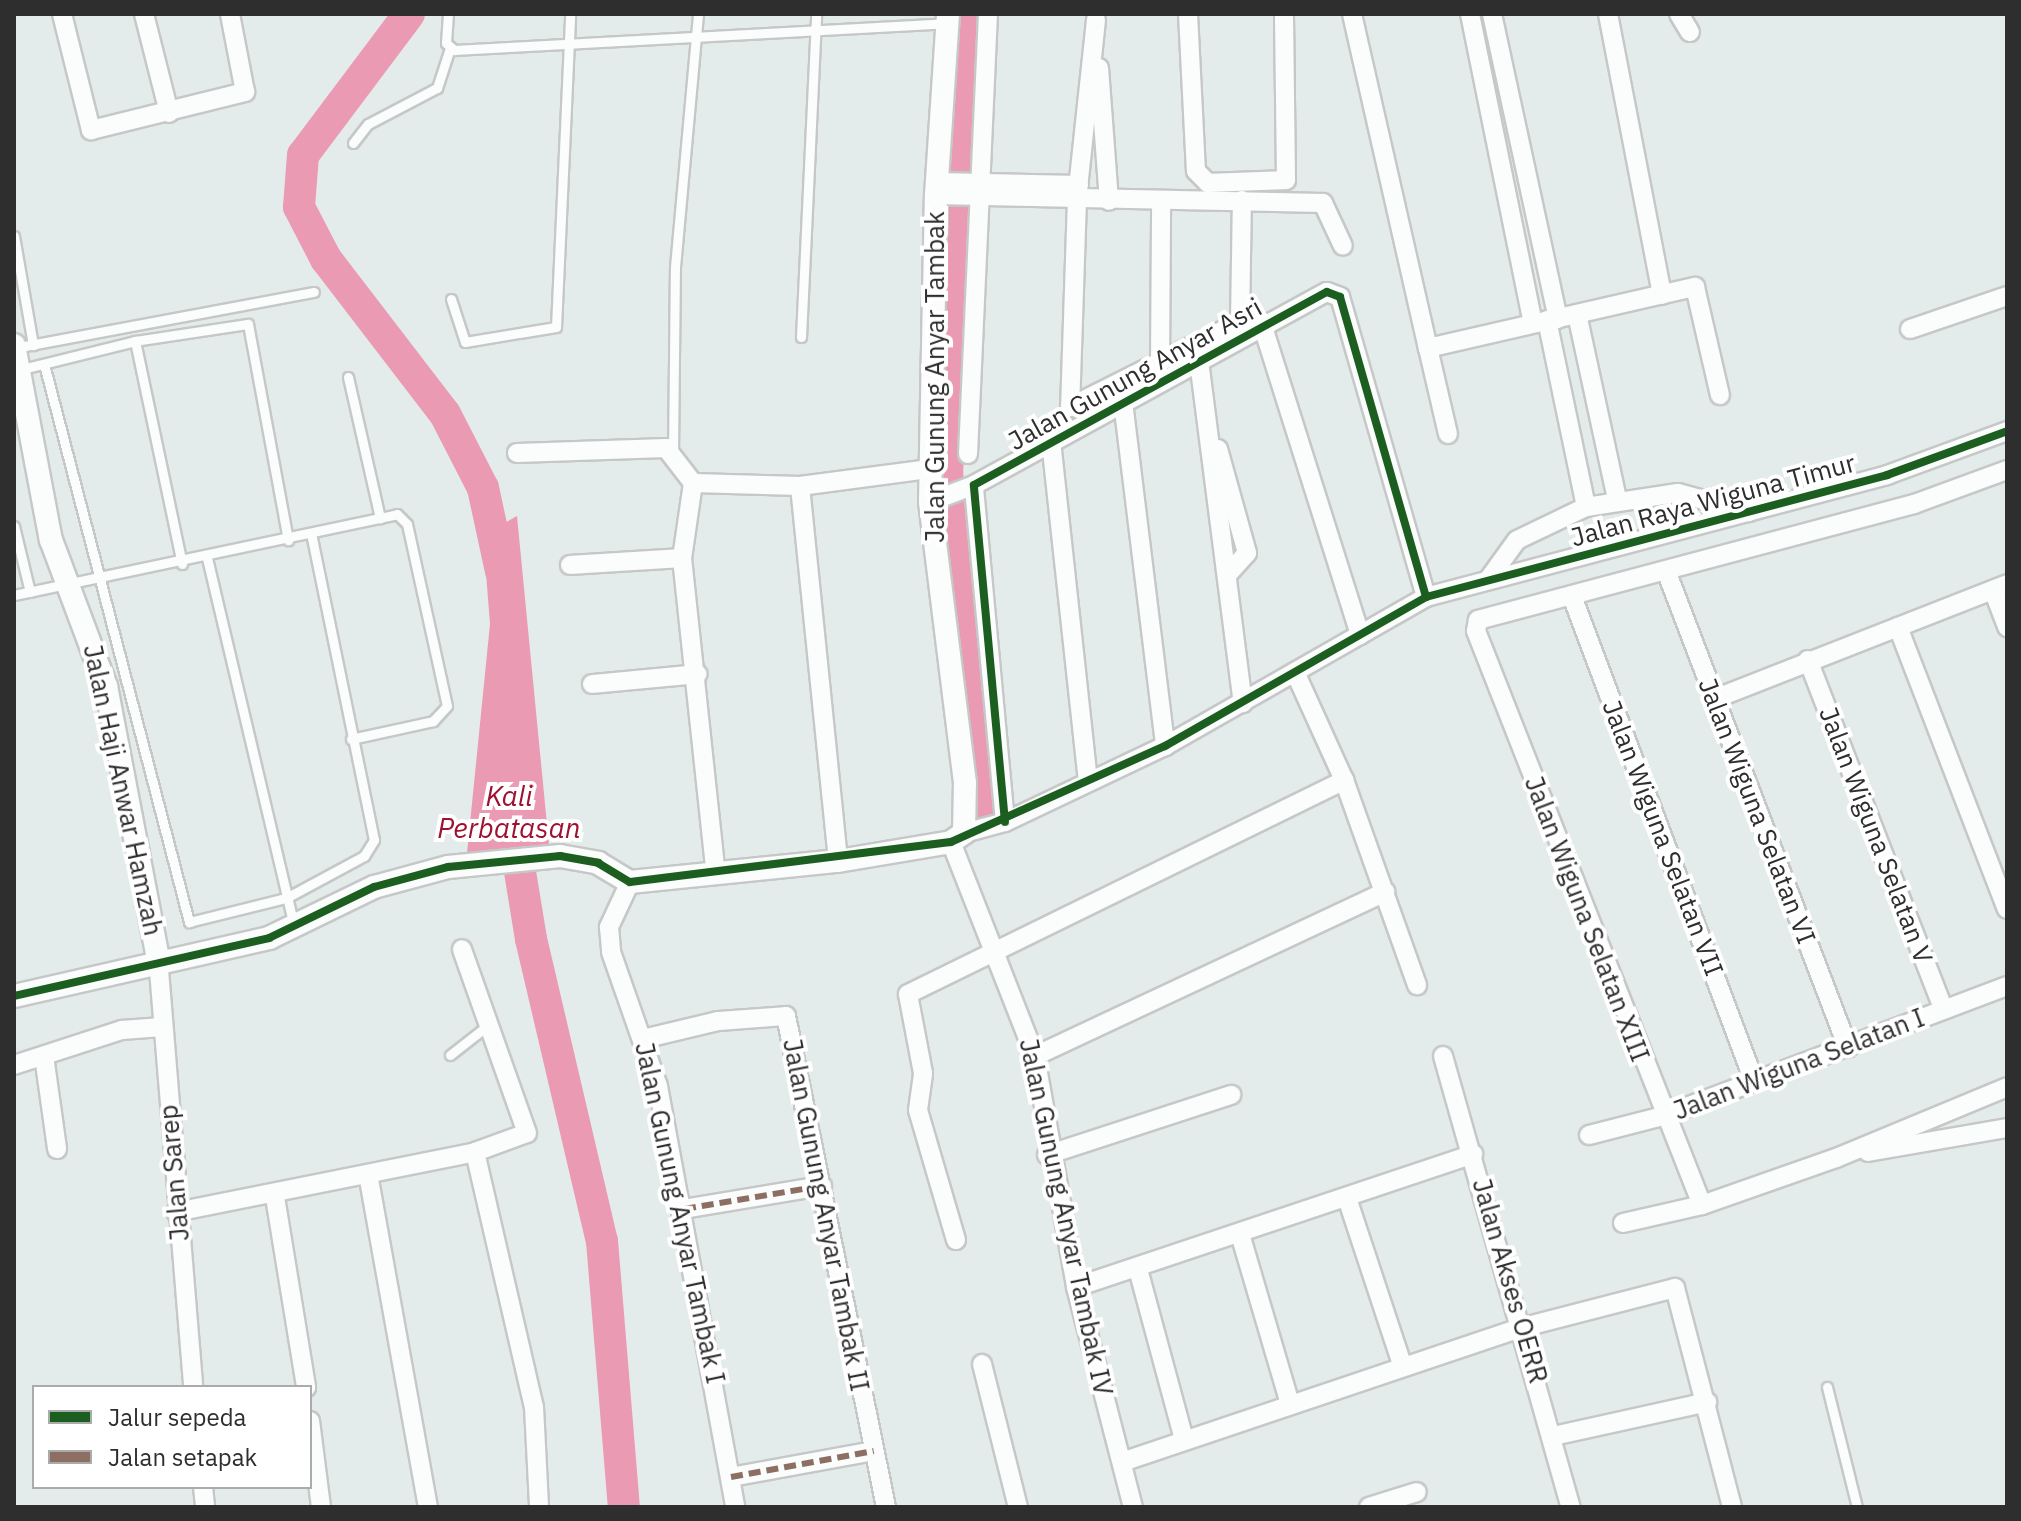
<!DOCTYPE html>
<style>
body{margin:0}
#map{position:relative;width:2021px;height:1521px;overflow:hidden;background:#e4ebeb;font-family:"IBM Plex Sans",sans-serif}
div>[style]{position:absolute}
[style*='--x']{left:calc(var(--x)*1px);top:calc(var(--y)*1px);width:calc(var(--w)*1px);rotate:calc(var(--a)*1deg)}
.water>*{inset:0;background:#ea9bb3}
.river>*{height:32px;margin:-16px;padding:0 16px;transform-origin:16px;border-radius:16px;background:#ea9bb3}
.roads{filter:drop-shadow(2px 0 #c6c8c7) drop-shadow(-2px 0 #c6c8c7) drop-shadow(0 2px #c6c8c7) drop-shadow(0 -2px #c6c8c7)}
.service>*{height:9px;margin:-4.5px;padding:0 4.5px;transform-origin:4.5px;border-radius:4.5px;background:#fbfcfc}
.minor>*{height:18px;margin:-9px;padding:0 9px;transform-origin:9px;border-radius:9px;background:#fbfcfc}
.tertiary>*{height:22px;margin:-11px;padding:0 11px;transform-origin:11px;border-radius:11px;background:#fbfcfc}
.quiet>*{height:6px;margin-top:-3px;transform-origin:0;background:repeating-linear-gradient(90deg,#8d6e63 0 12px,transparent 0 18px)}
.cycleway>*{height:8px;margin:-4px;padding:0 4px;transform-origin:4px;border-radius:4px;background:#1b5e20}
span{translate:-50% -50%;white-space:nowrap;text-align:center;line-height:1.15;-webkit-text-stroke:8px #fff;paint-order:stroke}
.street-label{font-size:26px;color:#2e2e2e}
.water-label{font-size:28px;color:#9d1231;font-style:italic}
.frame{position:absolute;inset:0;border:16px solid #2e2e2e;pointer-events:none}
.legend{position:absolute;left:32px;top:1385px;width:280px;height:104px;box-sizing:border-box;background:#fff;border:2px solid #ababab;margin:0;padding:10px 14px;list-style:none;font-size:24px;color:#2e2e2e}
.legend li{display:flex;align-items:center;gap:16px;height:40px}
.legend b{width:40px;border:2px solid #ababab}
</style>
<div id="map">
<div class="water">
<div style="clip-path:polygon(517px 516px,549px 845px,467px 853px,490px 624px,483px 535px)"></div>
</div>
<div class="river">
<div style="--x:409;--y:14;--w:176;--a:126.9"></div>
<div style="--x:303;--y:155;--w:52;--a:94.4"></div>
<div style="--x:299;--y:207;--w:59;--a:62.6"></div>
<div style="--x:326;--y:259;--w:195;--a:52.5"></div>
<div style="--x:445;--y:414;--w:83;--a:62.8"></div>
<div style="--x:483;--y:488;--w:85;--a:77.8"></div>
<div style="--x:964;--y:14;--w:459;--a:92.1"></div>
<div style="--x:947;--y:473;--w:348;--a:82.9"></div>
<div style="--x:513;--y:829;--w:111;--a:80.7"></div>
<div style="--x:531;--y:939;--w:310;--a:76.8"></div>
<div style="--x:602;--y:1241;--w:267;--a:85.3"></div>
</div>
<div class="roads">
<div class="service">
<div style="--x:448;--y:14;--w:29;--a:94"></div>
<div style="--x:446;--y:43;--w:11;--a:41"></div>
<div style="--x:454;--y:50;--w:493;--a:-3.1"></div>
<div style="--x:353;--y:143;--w:24;--a:-52"></div>
<div style="--x:368;--y:124;--w:78;--a:-27.6"></div>
<div style="--x:437;--y:88;--w:42;--a:-72"></div>
<div style="--x:14;--y:236;--w:111;--a:80.1"></div>
<div style="--x:451;--y:299;--w:45;--a:72"></div>
<div style="--x:465;--y:342;--w:92;--a:-9.4"></div>
<div style="--x:556;--y:327;--w:313;--a:-87.4"></div>
<div style="--x:801;--y:337;--w:323;--a:-87.3"></div>
<div style="--x:14;--y:348;--w:305;--a:-10.6"></div>
<div style="--x:44;--y:364;--w:577;--a:75.43"></div>
<div style="--x:189;--y:922;--w:100;--a:-13.9"></div>
<div style="--x:286;--y:898;--w:89;--a:-28.3"></div>
<div style="--x:364;--y:856;--w:19;--a:-58"></div>
<div style="--x:374;--y:840;--w:313;--a:-101.6"></div>
<div style="--x:18;--y:370;--w:121;--a:-13.9"></div>
<div style="--x:348;--y:377;--w:145;--a:77.2"></div>
<div style="--x:673;--y:454;--w:187;--a:-89.4"></div>
<div style="--x:675;--y:267;--w:254;--a:-84.8"></div>
<div style="--x:14;--y:526;--w:68;--a:76.4"></div>
<div style="--x:207;--y:558;--w:379;--a:76.7"></div>
<div style="--x:182;--y:564;--w:228;--a:-101.9"></div>
<div style="--x:135;--y:341;--w:114;--a:-8.6"></div>
<div style="--x:248;--y:324;--w:220;--a:79.5"></div>
<div style="--x:14;--y:595;--w:391;--a:-11.9"></div>
<div style="--x:397;--y:514;--w:14;--a:45"></div>
<div style="--x:407;--y:524;--w:186;--a:77.6"></div>
<div style="--x:447;--y:706;--w:21;--a:133"></div>
<div style="--x:433;--y:721;--w:84;--a:167.6"></div>
<div style="--x:450;--y:1055;--w:47;--a:-38.1"></div>
<div style="--x:1827;--y:1387;--w:124;--a:76"></div>
</div>
<div class="minor">
<div style="--x:62;--y:14;--w:120;--a:76"></div>
<div style="--x:91;--y:130;--w:159;--a:-13.9"></div>
<div style="--x:245;--y:92;--w:79;--a:-100.9"></div>
<div style="--x:144;--y:14;--w:102;--a:75.8"></div>
<div style="--x:1188;--y:14;--w:157;--a:87.1"></div>
<div style="--x:1196;--y:171;--w:17;--a:45"></div>
<div style="--x:1208;--y:183;--w:78;--a:-2.2"></div>
<div style="--x:1286;--y:180;--w:166;--a:-90.7"></div>
<div style="--x:1352;--y:14;--w:343;--a:77.2"></div>
<div style="--x:1470;--y:14;--w:315;--a:78.5"></div>
<div style="--x:1492;--y:14;--w:312;--a:77.8"></div>
<div style="--x:1608;--y:14;--w:286;--a:79.1"></div>
<div style="--x:1679;--y:14;--w:21;--a:59"></div>
<div style="--x:1096;--y:20;--w:180;--a:96.1"></div>
<div style="--x:1077;--y:199;--w:208;--a:91.9"></div>
<div style="--x:1070;--y:407;--w:190;--a:-26.6"></div>
<div style="--x:1240;--y:322;--w:122;--a:-89.1"></div>
<div style="--x:1099;--y:68;--w:133;--a:85.7"></div>
<div style="--x:936;--y:182;--w:143;--a:1.2"></div>
<div style="--x:936;--y:195;--w:387;--a:1.2"></div>
<div style="--x:1323;--y:203;--w:47;--a:65.1"></div>
<div style="--x:1577;--y:314;--w:189;--a:77.8"></div>
<div style="--x:1547;--y:320;--w:191;--a:78.2"></div>
<div style="--x:1263;--y:327;--w:323;--a:72.5"></div>
<div style="--x:1910;--y:329;--w:102;--a:-18.8"></div>
<div style="--x:1199;--y:361;--w:345;--a:82.7"></div>
<div style="--x:1160;--y:363;--w:161;--a:-89.6"></div>
<div style="--x:1123;--y:402;--w:347;--a:83"></div>
<div style="--x:1448;--y:434;--w:88;--a:-103.1"></div>
<div style="--x:1428;--y:348;--w:274;--a:-12.9"></div>
<div style="--x:1695;--y:287;--w:111;--a:77"></div>
<div style="--x:1051;--y:441;--w:342;--a:83.8"></div>
<div style="--x:1218;--y:449;--w:108;--a:74.4"></div>
<div style="--x:1247;--y:553;--w:30;--a:132"></div>
<div style="--x:517;--y:453;--w:149;--a:-1.9"></div>
<div style="--x:666;--y:448;--w:44;--a:52.4"></div>
<div style="--x:693;--y:483;--w:107;--a:1.6"></div>
<div style="--x:800;--y:486;--w:131;--a:-7.5"></div>
<div style="--x:968;--y:454;--w:440;--a:-87.4"></div>
<div style="--x:693;--y:483;--w:76;--a:98.3"></div>
<div style="--x:682;--y:558;--w:318;--a:83.9"></div>
<div style="--x:800;--y:486;--w:377;--a:84.2"></div>
<div style="--x:930;--y:502;--w:47;--a:-21.1"></div>
<div style="--x:570;--y:565;--w:112;--a:-3.6"></div>
<div style="--x:1667;--y:573;--w:508;--a:69.14"></div>
<div style="--x:1488;--y:580;--w:49;--a:-54.1"></div>
<div style="--x:1517;--y:540;--w:76;--a:-25.6"></div>
<div style="--x:1586;--y:507;--w:93;--a:-8.7"></div>
<div style="--x:1678;--y:493;--w:73;--a:15.2"></div>
<div style="--x:1993;--y:590;--w:40;--a:69"></div>
<div style="--x:1572;--y:596;--w:518;--a:69.43"></div>
<div style="--x:1898;--y:627;--w:302;--a:68.9"></div>
<div style="--x:1808;--y:660;--w:375;--a:68.8"></div>
<div style="--x:1295;--y:672;--w:119;--a:65.6"></div>
<div style="--x:1344;--y:780;--w:218;--a:70.4"></div>
<div style="--x:592;--y:684;--w:106;--a:-5.4"></div>
<div style="--x:1714;--y:699;--w:315;--a:-21.4"></div>
<div style="--x:1005;--y:822;--w:338;--a:-95.3"></div>
<div style="--x:974;--y:485;--w:402;--a:-28.7"></div>
<div style="--x:1327;--y:292;--w:14;--a:21"></div>
<div style="--x:1340;--y:297;--w:312;--a:74"></div>
<div style="--x:964;--y:833;--w:42;--a:-15"></div>
<div style="--x:1005;--y:822;--w:177;--a:-25.4"></div>
<div style="--x:1165;--y:746;--w:301;--a:-29.7"></div>
<div style="--x:1426;--y:597;--w:477;--a:-14.8"></div>
<div style="--x:1887;--y:475;--w:128;--a:-20.1"></div>
<div style="--x:951;--y:842;--w:230;--a:68.6"></div>
<div style="--x:1035;--y:1056;--w:235;--a:79.9"></div>
<div style="--x:1076;--y:1287;--w:227;--a:75.5"></div>
<div style="--x:630;--y:882;--w:50;--a:115"></div>
<div style="--x:609;--y:927;--w:25;--a:85"></div>
<div style="--x:611;--y:952;--w:142;--a:70.7"></div>
<div style="--x:658;--y:1086;--w:428;--a:79.6"></div>
<div style="--x:158;--y:958;--w:430;--a:85.3"></div>
<div style="--x:647;--y:1038;--w:73;--a:-13.5"></div>
<div style="--x:718;--y:1021;--w:68;--a:-4.2"></div>
<div style="--x:786;--y:1016;--w:501;--a:78.49"></div>
<div style="--x:44;--y:1056;--w:94;--a:82"></div>
<div style="--x:1035;--y:1056;--w:387;--a:-25.1"></div>
<div style="--x:1443;--y:1056;--w:469;--a:74.2"></div>
<div style="--x:14;--y:1065;--w:114;--a:-18"></div>
<div style="--x:122;--y:1030;--w:40;--a:-4.3"></div>
<div style="--x:1589;--y:1135;--w:76;--a:-14.4"></div>
<div style="--x:1663;--y:1116;--w:368;--a:-20.7"></div>
<div style="--x:475;--y:1152;--w:262;--a:77"></div>
<div style="--x:534;--y:1407;--w:100;--a:87.1"></div>
<div style="--x:1868;--y:1152;--w:141;--a:-9.8"></div>
<div style="--x:1047;--y:1155;--w:194;--a:-18.1"></div>
<div style="--x:368;--y:1174;--w:338;--a:79.8"></div>
<div style="--x:275;--y:1197;--w:193;--a:80.7"></div>
<div style="--x:1347;--y:1198;--w:178;--a:71.7"></div>
<div style="--x:1702;--y:1205;--w:617;--a:-111.49"></div>
<div style="--x:1476;--y:631;--w:11;--a:-80"></div>
<div style="--x:1478;--y:620;--w:451;--a:-14.9"></div>
<div style="--x:1914;--y:504;--w:99;--a:-20.1"></div>
<div style="--x:684;--y:1209;--w:140;--a:-9.5"></div>
<div style="--x:176;--y:1212;--w:305;--a:-11.3"></div>
<div style="--x:475;--y:1152;--w:55;--a:-20.1"></div>
<div style="--x:527;--y:1133;--w:195;--a:-109.5"></div>
<div style="--x:1623;--y:1223;--w:81;--a:-12.8"></div>
<div style="--x:1702;--y:1205;--w:142;--a:-19.3"></div>
<div style="--x:1836;--y:1158;--w:185;--a:-22.5"></div>
<div style="--x:1240;--y:1234;--w:174;--a:73.6"></div>
<div style="--x:956;--y:1240;--w:135;--a:-106.3"></div>
<div style="--x:918;--y:1110;--w:37;--a:-82"></div>
<div style="--x:923;--y:1073;--w:80;--a:-100.8"></div>
<div style="--x:908;--y:994;--w:486;--a:-26.1"></div>
<div style="--x:1138;--y:1269;--w:177;--a:74.9"></div>
<div style="--x:1076;--y:1287;--w:419;--a:-18.5"></div>
<div style="--x:982;--y:1364;--w:147;--a:75.9"></div>
<div style="--x:310;--y:1421;--w:87;--a:82.7"></div>
<div style="--x:1553;--y:1436;--w:158;--a:-12.4"></div>
<div style="--x:1122;--y:1462;--w:424;--a:-18.6"></div>
<div style="--x:1524;--y:1327;--w:156;--a:-14.5"></div>
<div style="--x:1675;--y:1288;--w:226;--a:75.4"></div>
<div style="--x:731;--y:1477;--w:145;--a:-10.3"></div>
<div style="--x:203;--y:1487;--w:20;--a:84"></div>
<div style="--x:1369;--y:1507;--w:50;--a:-17.4"></div>
</div>
<div class="tertiary">
<div style="--x:14;--y:345;--w:198;--a:79.3"></div>
<div style="--x:51;--y:540;--w:156;--a:69.4"></div>
<div style="--x:106;--y:686;--w:277;--a:79.2"></div>
<div style="--x:14;--y:996;--w:262;--a:-12.8"></div>
<div style="--x:269;--y:938;--w:117;--a:-25.9"></div>
<div style="--x:374;--y:887;--w:77;--a:-15.1"></div>
<div style="--x:448;--y:867;--w:113;--a:-5.6"></div>
<div style="--x:560;--y:856;--w:39;--a:10"></div>
<div style="--x:598;--y:863;--w:37;--a:31"></div>
<div style="--x:630;--y:882;--w:209;--a:-5.8"></div>
<div style="--x:838;--y:861;--w:115;--a:-9.5"></div>
<div style="--x:951;--y:842;--w:16;--a:-35"></div>
<div style="--x:964;--y:833;--w:50;--a:-88.9"></div>
<div style="--x:965;--y:783;--w:283;--a:-97.1"></div>
<div style="--x:930;--y:502;--w:307;--a:-88.9"></div>
<div style="--x:936;--y:195;--w:181;--a:-86.2"></div>
</div>
</div>
<div class="quiet">
<div style="--x:684;--y:1209;--w:140;--a:-9.5"></div>
<div style="--x:731;--y:1477;--w:145;--a:-10.3"></div>
</div>
<div class="cycleway">
<div style="--x:1005;--y:822;--w:338;--a:-95.3"></div>
<div style="--x:974;--y:485;--w:402;--a:-28.7"></div>
<div style="--x:1327;--y:292;--w:14;--a:21"></div>
<div style="--x:1340;--y:297;--w:312;--a:74"></div>
<div style="--x:14;--y:996;--w:262;--a:-12.8"></div>
<div style="--x:269;--y:938;--w:117;--a:-25.9"></div>
<div style="--x:374;--y:887;--w:77;--a:-15.1"></div>
<div style="--x:448;--y:867;--w:113;--a:-5.6"></div>
<div style="--x:560;--y:856;--w:39;--a:10"></div>
<div style="--x:598;--y:863;--w:37;--a:31"></div>
<div style="--x:630;--y:882;--w:323;--a:-7.1"></div>
<div style="--x:951;--y:842;--w:235;--a:-24.2"></div>
<div style="--x:1165;--y:746;--w:301;--a:-29.7"></div>
<div style="--x:1426;--y:597;--w:477;--a:-14.8"></div>
<div style="--x:1887;--y:475;--w:128;--a:-20.1"></div>
</div>
<div class="street-label">
<span style="left:1135px;top:374px;rotate:-29deg">Jalan Gunung Anyar Asri</span>
<span style="left:935px;top:377px;rotate:-90deg">Jalan Gunung Anyar Tambak</span>
<span style="left:1713px;top:500px;rotate:-15deg">Jalan Raya Wiguna Timur</span>
<span style="left:123px;top:790px;rotate:78deg">Jalan Haji Anwar Hamzah</span>
<span style="left:1757px;top:811px;rotate:69deg">Jalan Wiguna Selatan VI</span>
<span style="left:1876px;top:835px;rotate:69deg">Jalan Wiguna Selatan V</span>
<span style="left:1663px;top:838px;rotate:69deg">Jalan Wiguna Selatan VII</span>
<span style="left:1587px;top:919px;rotate:69deg">Jalan Wiguna Selatan XIII</span>
<span style="left:1799px;top:1064px;rotate:-21deg">Jalan Wiguna Selatan I</span>
<span style="left:174px;top:1173px;rotate:-95deg">Jalan Sarep</span>
<span style="left:680px;top:1213px;rotate:78deg">Jalan Gunung Anyar Tambak I</span>
<span style="left:826px;top:1215px;rotate:79deg">Jalan Gunung Anyar Tambak II</span>
<span style="left:1066px;top:1217px;rotate:78deg">Jalan Gunung Anyar Tambak IV</span>
<span style="left:1510px;top:1281px;rotate:74deg">Jalan Akses OERR</span>
</div>
<div class="water-label">
<span style="left:509px;top:812px">Kali<br>Perbatasan</span>
</div>
<div class="frame"></div>
<ul class="legend">
<li><b style="height:10px;background:#1b5e20"></b>Jalur sepeda</li>
<li><b style="height:10px;background:#8d6e63"></b>Jalan setapak</li>
</ul>
</div>
